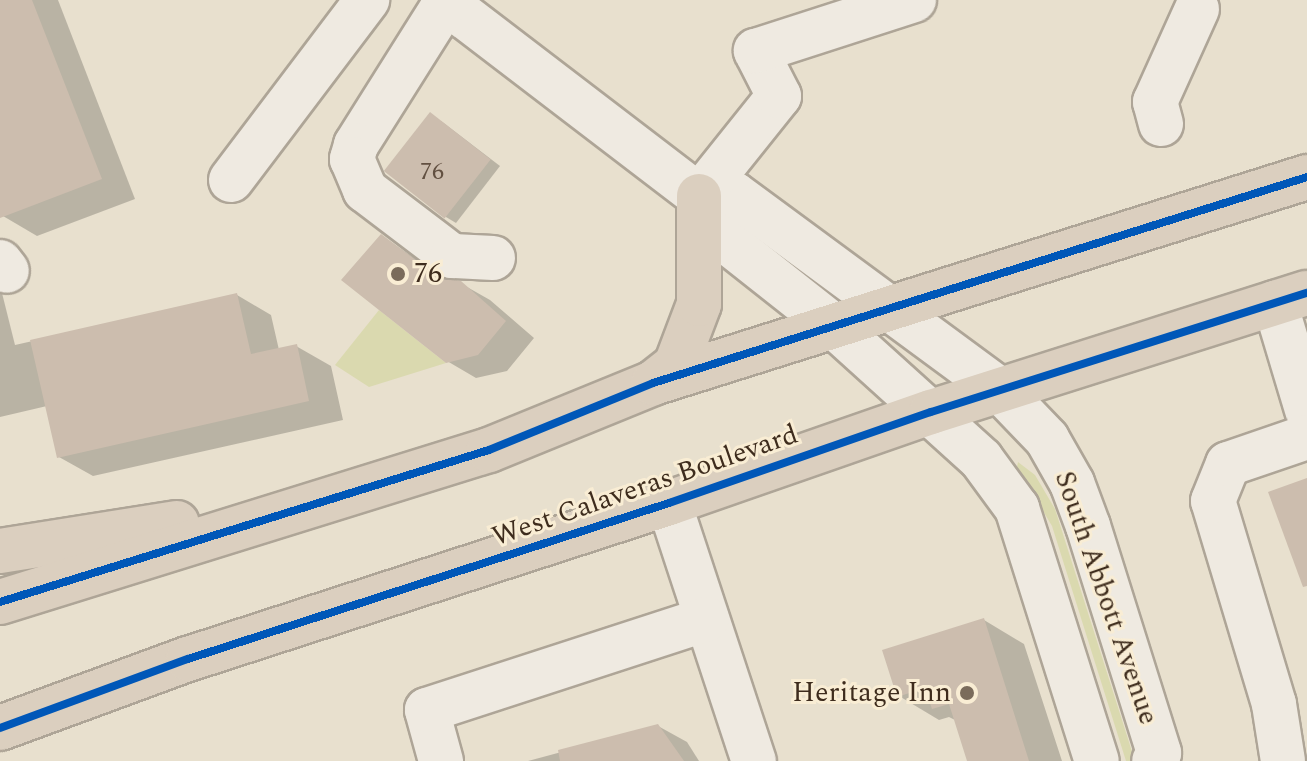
<!DOCTYPE html>
<style>
body{margin:0}
#map{position:relative;width:1307px;height:761px;overflow:hidden;background:#e8e0ce;font-family:Spectral,serif}
div>[style]{position:absolute}
[style*='--x']{left:calc(var(--x)*1px);top:calc(var(--y)*1px);width:calc(var(--w)*1px);rotate:calc(var(--a)*1deg)}
.green>*{inset:0;background:#dad9af}
.shadow>*{inset:0;background:#0003}
.building>*{inset:0;background:#ccbdae;transform-origin:0 0}
.roads{filter:drop-shadow(2px 0 #aea597) drop-shadow(-2px 0 #aea597) drop-shadow(0 2px #aea597) drop-shadow(0 -2px #aea597)}
.minor>*{height:44px;margin:-22px;padding:0 22px;transform-origin:22px;border-radius:22px;background:#efeae1}
.highway>*{height:44px;margin:-22px;padding:0 22px;transform-origin:22px;border-radius:22px;background:#dbcfbf}
.cycleway>*{height:8px;margin:-4px;padding:0 4px;transform-origin:4px;border-radius:4px;background:#0057b8}
.dots>*{width:22px;height:22px;translate:-50% -50%;box-sizing:border-box;border:4px solid #f9edd4;border-radius:50%}
span{translate:-50% -50%;white-space:nowrap;text-align:center;line-height:1.15;-webkit-text-stroke:6px #f9edd4;paint-order:stroke}
.number-label{font-size:24px;color:#625041}
.number-label span{-webkit-text-stroke-width:0}
.poi-label{font-size:28px;color:#3e2c1d}
.left{translate:0 -50%;text-align:left}
.right{translate:-100% -50%;text-align:right}
.street-label{font-size:28px;color:#3e2c1d}
</style>
<div id="map">
<div class="green">
<div style="clip-path:polygon(379px 310px,446px 363px,369px 387px,335px 365px)"></div>
<div style="clip-path:polygon(1018px 462px,1035px 475px,1055px 509px,1135px 761px,1126px 761px,1052px 526px,1017px 467px)"></div>
</div>
<div class="shadow">
<div style="clip-path:polygon(0 0,58px 0,135px 199px,37px 236px,3px 216px)"></div>
<div style="clip-path:polygon(441px 121px,500px 166px,456px 223px,446px 217px)"></div>
<div style="clip-path:polygon(382px 236px,446px 280px,460px 283px,490px 300px,534px 338px,507px 371px,476px 378px,447px 361px)"></div>
<div style="clip-path:polygon(0 285px,15px 345px,237px 295px,271px 315px,279px 350px,296px 346px,331px 366px,343px 420px,93px 476px,59px 457px,47px 406px,0 417px)"></div>
<div style="clip-path:polygon(984px 620px,1024px 644px,1062px 761px,969px 761px,957px 721px,949px 717px,939px 720px,899px 696px)"></div>
<div style="clip-path:polygon(658px 726px,687px 742px,699px 761px,528px 761px)"></div>
</div>
<div class="building">
<div style="clip-path:polygon(0 0,32px 0,102px 179px,0 218px)"></div>
<div style="left:430px;top:112px;width:77px;height:75px;rotate:38deg"></div>
<div style="clip-path:polygon(381px 234px,437px 276px,461px 281px,506px 321px,478px 355px,446px 363px,341px 280px)"></div>
<div style="clip-path:polygon(237px 293px,251px 354px,297px 344px,309px 401px,57px 458px,30px 340px)"></div>
<div style="clip-path:polygon(1307px 478px,1307px 586px,1303px 587px,1268px 492px)"></div>
<div style="clip-path:polygon(984px 618px,1029px 761px,967px 761px,949px 704px,932px 709px,925px 688px,897px 697px,882px 650px)"></div>
<div style="clip-path:polygon(658px 724px,684px 761px,560px 761px,558px 750px)"></div>
</div>
<div class="roads">
<div class="minor">
<div style="--x:443;--y:0;--w:322;--a:37.4"></div>
<div style="--x:699;--y:196;--w:35;--a:70"></div>
<div style="--x:711;--y:229;--w:158;--a:38.3"></div>
<div style="--x:835;--y:327;--w:197;--a:42.1"></div>
<div style="--x:981;--y:459;--w:61;--a:53.7"></div>
<div style="--x:1017;--y:508;--w:265;--a:72.5"></div>
<div style="--x:446;--y:2;--w:169;--a:122.2"></div>
<div style="--x:356;--y:145;--w:15;--a:106"></div>
<div style="--x:352;--y:159;--w:34;--a:67"></div>
<div style="--x:365;--y:190;--w:109;--a:37.2"></div>
<div style="--x:452;--y:256;--w:41;--a:2.8"></div>
<div style="--x:1161;--y:124;--w:23;--a:-105"></div>
<div style="--x:1155;--y:102;--w:102;--a:-65.7"></div>
<div style="--x:231;--y:180;--w:226;--a:-52.9"></div>
<div style="--x:699;--y:196;--w:35;--a:-3"></div>
<div style="--x:734;--y:194;--w:330;--a:36.4"></div>
<div style="--x:1000;--y:390;--w:68;--a:46.2"></div>
<div style="--x:1047;--y:439;--w:51;--a:60.4"></div>
<div style="--x:1072;--y:483;--w:46;--a:69.6"></div>
<div style="--x:1088;--y:526;--w:238;--a:72.6"></div>
<div style="--x:1159;--y:753;--w:9;--a:122"></div>
<div style="--x:699;--y:196;--w:128;--a:-51.3"></div>
<div style="--x:779;--y:96;--w:51;--a:-117.1"></div>
<div style="--x:756;--y:51;--w:166;--a:-17.9"></div>
<div style="--x:0;--y:262;--w:11;--a:52"></div>
<div style="--x:1275;--y:303;--w:112;--a:73.3"></div>
<div style="--x:669;--y:503;--w:272;--a:71.8"></div>
<div style="--x:441;--y:761;--w:53;--a:-105.4"></div>
<div style="--x:427;--y:710;--w:294;--a:-18"></div>
<div style="--x:1283;--y:761;--w:58;--a:-99"></div>
<div style="--x:1274;--y:704;--w:212;--a:-106.7"></div>
<div style="--x:1213;--y:501;--w:40;--a:-68"></div>
<div style="--x:1228;--y:464;--w:83;--a:-18.9"></div>
</div>
<div class="highway">
<div style="--x:653;--y:383;--w:29;--a:-38"></div>
<div style="--x:676;--y:365;--w:65;--a:-69.3"></div>
<div style="--x:699;--y:304;--w:108;--a:-90"></div>
<div style="--x:0;--y:551;--w:179;--a:-9"></div>
<div style="--x:0;--y:602;--w:512;--a:-17.27"></div>
<div style="--x:489;--y:450;--w:177;--a:-22.2"></div>
<div style="--x:653;--y:383;--w:686;--a:-17.48"></div>
<div style="--x:0;--y:728;--w:200;--a:-20.2"></div>
<div style="--x:188;--y:659;--w:506;--a:-17.97"></div>
<div style="--x:669;--y:503;--w:277;--a:-19.2"></div>
<div style="--x:931;--y:412;--w:394;--a:-17.6"></div>
</div>
</div>
<div class="cycleway">
<div style="--x:0;--y:602;--w:512;--a:-17.27"></div>
<div style="--x:489;--y:450;--w:177;--a:-22.2"></div>
<div style="--x:653;--y:383;--w:686;--a:-17.48"></div>
<div style="--x:0;--y:728;--w:200;--a:-20.2"></div>
<div style="--x:188;--y:659;--w:506;--a:-17.97"></div>
<div style="--x:669;--y:503;--w:277;--a:-19.2"></div>
<div style="--x:931;--y:412;--w:394;--a:-17.6"></div>
</div>
<div class="dots">
<div style="left:398px;top:274px;background:#7a6b5b"></div>
<div style="left:967px;top:693px;background:#7a6b5b"></div>
</div>
<div class="number-label">
<span style="left:432px;top:173px">76</span>
</div>
<div class="poi-label">
<span class="left" style="left:414px;top:274px">76</span>
<span class="right" style="left:951px;top:693px">Heritage Inn</span>
</div>
<div class="street-label">
<span style="left:645px;top:486px;rotate:-19deg">West Calaveras Boulevard</span>
<span style="left:1106px;top:598px;rotate:71deg">South Abbott Avenue</span>
</div>
</div>
